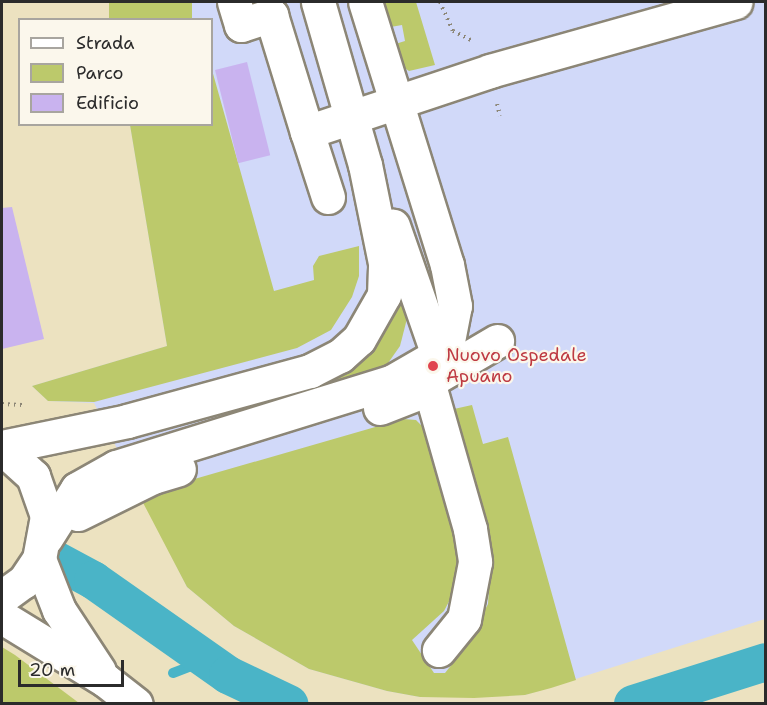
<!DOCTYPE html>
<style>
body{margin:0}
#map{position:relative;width:767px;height:705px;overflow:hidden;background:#ece2c0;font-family:"Shantell Sans",sans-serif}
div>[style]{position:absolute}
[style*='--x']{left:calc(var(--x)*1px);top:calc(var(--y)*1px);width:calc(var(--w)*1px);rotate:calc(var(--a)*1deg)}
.built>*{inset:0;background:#d1d9f9}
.green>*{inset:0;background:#bcc96b;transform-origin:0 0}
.stream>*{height:10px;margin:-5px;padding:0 5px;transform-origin:5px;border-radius:5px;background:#4ab4c7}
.canal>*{height:38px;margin:-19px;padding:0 19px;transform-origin:19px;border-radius:19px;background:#4ab4c7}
.building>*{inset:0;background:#c9b3ef;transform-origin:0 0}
.path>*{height:4px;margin-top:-2px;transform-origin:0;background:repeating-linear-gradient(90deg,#8c8676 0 1.5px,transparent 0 6px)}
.roads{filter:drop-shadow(2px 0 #8c8676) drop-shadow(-2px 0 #8c8676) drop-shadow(0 2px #8c8676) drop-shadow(0 -2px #8c8676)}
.minor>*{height:33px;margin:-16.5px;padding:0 16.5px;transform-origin:16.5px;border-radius:16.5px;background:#fff}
.dots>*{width:16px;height:16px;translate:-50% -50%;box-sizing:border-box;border:3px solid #fbf7ec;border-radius:50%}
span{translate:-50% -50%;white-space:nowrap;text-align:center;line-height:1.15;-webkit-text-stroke:4.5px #fbf7ec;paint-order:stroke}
.health-label{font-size:18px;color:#be3a42}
.left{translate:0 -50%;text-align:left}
.frame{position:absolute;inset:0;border:3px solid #2b2b2b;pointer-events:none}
.legend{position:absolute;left:18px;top:18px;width:195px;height:108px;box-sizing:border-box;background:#fbf7ec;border:2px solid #a8a59f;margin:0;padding:8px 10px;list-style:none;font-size:18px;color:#2b2b2b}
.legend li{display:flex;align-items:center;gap:12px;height:30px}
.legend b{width:30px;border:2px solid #a8a59f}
.scale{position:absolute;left:18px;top:660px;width:106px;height:27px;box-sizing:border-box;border:3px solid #2b2b2b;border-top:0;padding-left:8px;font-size:18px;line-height:21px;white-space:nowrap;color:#2b2b2b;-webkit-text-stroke:4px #fbf7ec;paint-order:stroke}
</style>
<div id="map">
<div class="built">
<div style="clip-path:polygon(109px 2px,765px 2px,765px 619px,525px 695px,420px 697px,387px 691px,309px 669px,234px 626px,187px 587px,94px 403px,48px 401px,32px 386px,167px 346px,130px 125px,212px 124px,212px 20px,112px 19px)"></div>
</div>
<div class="green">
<div style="left:109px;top:2px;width:83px;height:17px"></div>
<div style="clip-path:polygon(378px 2px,416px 2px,435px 65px,409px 71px,399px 64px,392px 45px,405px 41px,402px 25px,385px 28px)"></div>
<div style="clip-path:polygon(212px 70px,274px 291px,314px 280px,313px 266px,319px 256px,359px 246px,359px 276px,352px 297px,331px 330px,297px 348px,94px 402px,48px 401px,32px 386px,167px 346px,130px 125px,212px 124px)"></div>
<div style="clip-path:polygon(397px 274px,410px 307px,400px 346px,386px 366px,365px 379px,330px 393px,326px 377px)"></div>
<div style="clip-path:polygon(472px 405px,483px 444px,508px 437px,576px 680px,551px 688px,525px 695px,474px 698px,420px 697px,387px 691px,309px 669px,234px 626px,187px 587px,139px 495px,403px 419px,416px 420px,423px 427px,458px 525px,460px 570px,454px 592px,444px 611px,412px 640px,434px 673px,445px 673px,465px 648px,488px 604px,490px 570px,484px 534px,454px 409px)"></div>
<div style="clip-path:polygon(2px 647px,15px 655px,79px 703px,2px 703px)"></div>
</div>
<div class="stream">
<div style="--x:173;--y:673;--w:36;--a:-21"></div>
</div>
<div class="canal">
<div style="--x:52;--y:558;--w:47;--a:28.2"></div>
<div style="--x:93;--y:580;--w:165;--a:35.1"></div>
<div style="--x:228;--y:675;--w:68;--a:25.4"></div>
<div style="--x:633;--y:704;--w:139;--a:-17.5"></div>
</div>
<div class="building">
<div style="left:247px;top:62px;width:96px;height:33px;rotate:76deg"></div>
<div style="clip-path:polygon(12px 207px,44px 339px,2px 349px,2px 208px)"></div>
</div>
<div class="path">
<div style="--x:440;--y:2;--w:32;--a:66"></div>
<div style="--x:453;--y:31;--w:20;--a:27"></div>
<div style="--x:497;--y:104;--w:12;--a:76"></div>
<div style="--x:2;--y:404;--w:20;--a:3"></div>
</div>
<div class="roads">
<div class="minor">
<div style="--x:234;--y:2;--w:24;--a:73"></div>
<div style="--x:241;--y:25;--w:32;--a:-18"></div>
<div style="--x:271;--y:15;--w:122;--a:72.9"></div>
<div style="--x:328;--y:197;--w:68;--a:-107.9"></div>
<div style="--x:307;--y:132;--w:193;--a:-18.4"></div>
<div style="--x:490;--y:71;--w:255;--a:-15.7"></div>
<div style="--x:436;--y:377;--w:71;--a:-30.5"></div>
<div style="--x:429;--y:385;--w:150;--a:74.1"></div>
<div style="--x:470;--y:529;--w:33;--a:81"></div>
<div style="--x:475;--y:562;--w:58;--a:100.9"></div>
<div style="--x:464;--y:619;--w:40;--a:129"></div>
<div style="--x:380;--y:408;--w:46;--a:-21.6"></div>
<div style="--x:423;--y:391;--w:19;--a:-47"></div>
<div style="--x:436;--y:377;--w:22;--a:-85"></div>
<div style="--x:438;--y:355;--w:137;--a:-109.2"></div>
<div style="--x:2;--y:447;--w:128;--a:-11.7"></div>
<div style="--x:127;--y:421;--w:190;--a:-15.3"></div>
<div style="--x:310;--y:371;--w:34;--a:-27"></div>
<div style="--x:340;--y:356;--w:25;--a:-42"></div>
<div style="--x:359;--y:339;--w:51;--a:-60.4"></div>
<div style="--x:384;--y:295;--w:32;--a:-88"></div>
<div style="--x:385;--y:263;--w:100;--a:-101.5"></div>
<div style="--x:365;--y:165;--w:170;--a:-106.1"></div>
<div style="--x:2;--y:448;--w:42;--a:42.1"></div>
<div style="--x:33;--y:476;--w:42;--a:70.7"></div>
<div style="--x:47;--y:516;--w:44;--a:100.5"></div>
<div style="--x:39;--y:559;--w:27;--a:124"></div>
<div style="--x:24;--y:581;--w:27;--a:144"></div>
<div style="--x:78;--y:514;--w:84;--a:-26.3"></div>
<div style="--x:153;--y:477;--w:27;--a:-17"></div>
<div style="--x:46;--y:538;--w:58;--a:-57.7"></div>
<div style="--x:77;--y:489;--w:45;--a:-29.4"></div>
<div style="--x:116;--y:467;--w:288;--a:-17.2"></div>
<div style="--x:391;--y:382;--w:54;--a:-29.9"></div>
<div style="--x:438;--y:355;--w:17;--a:-54"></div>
<div style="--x:448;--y:341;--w:36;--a:-79"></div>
<div style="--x:455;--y:306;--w:42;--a:-101"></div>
<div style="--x:447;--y:265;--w:275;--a:-107.3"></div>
<div style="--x:39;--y:559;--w:55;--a:68.6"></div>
<div style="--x:59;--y:610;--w:73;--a:56.7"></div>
<div style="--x:2;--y:617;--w:121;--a:31.5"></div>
<div style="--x:105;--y:680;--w:39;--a:38"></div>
</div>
</div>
<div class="dots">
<div style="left:433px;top:366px;background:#e0444e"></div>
</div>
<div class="health-label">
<span class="left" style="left:446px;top:366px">Nuovo Ospedale<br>Apuano</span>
</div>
<div class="frame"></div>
<ul class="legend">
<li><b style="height:8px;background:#fff"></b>Strada</li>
<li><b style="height:16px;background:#bcc96b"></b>Parco</li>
<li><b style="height:16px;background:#c9b3ef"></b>Edificio</li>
</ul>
<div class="scale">20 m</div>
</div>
